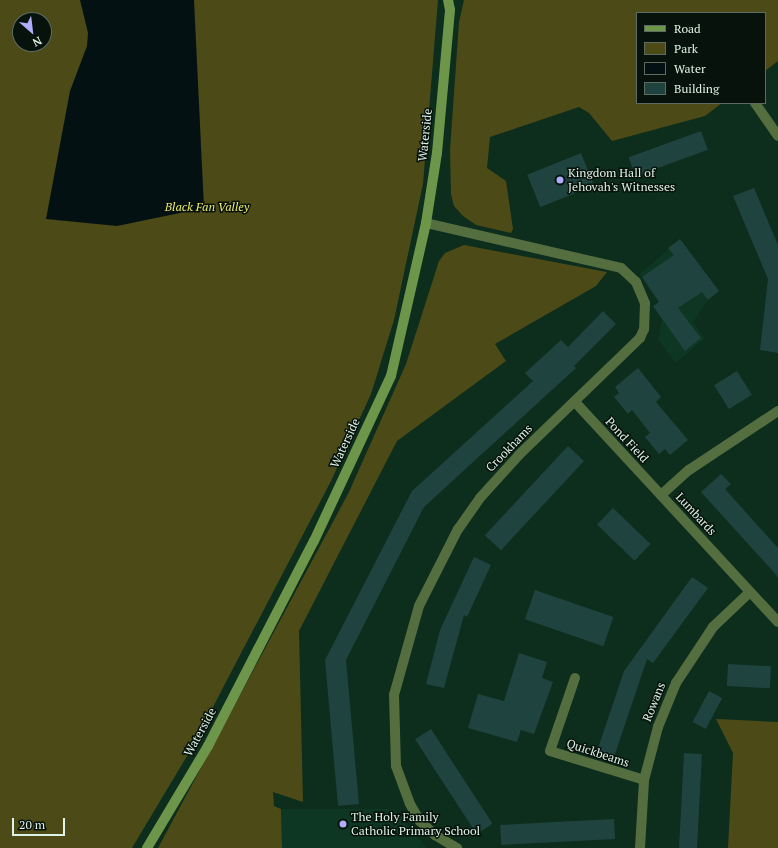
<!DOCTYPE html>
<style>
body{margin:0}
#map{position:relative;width:778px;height:848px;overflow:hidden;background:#0d2d1d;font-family:"PT Serif",serif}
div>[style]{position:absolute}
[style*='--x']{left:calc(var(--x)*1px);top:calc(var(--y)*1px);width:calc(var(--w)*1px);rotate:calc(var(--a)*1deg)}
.built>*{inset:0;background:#0d3722}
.green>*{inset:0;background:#4c4a17}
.water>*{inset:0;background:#031113}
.building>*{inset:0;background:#1f433e;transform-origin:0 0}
.street>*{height:10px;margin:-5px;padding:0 5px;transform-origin:5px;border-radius:5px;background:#546e40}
.secondary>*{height:10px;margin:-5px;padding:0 5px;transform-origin:5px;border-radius:5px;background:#6d964a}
.dots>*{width:11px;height:11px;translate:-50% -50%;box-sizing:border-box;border:2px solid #06120b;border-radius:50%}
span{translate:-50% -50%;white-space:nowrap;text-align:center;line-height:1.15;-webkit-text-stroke:3px #06120b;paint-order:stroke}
.street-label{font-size:12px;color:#dff2e6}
.poi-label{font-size:12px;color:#dff2e6}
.left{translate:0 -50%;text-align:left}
.park-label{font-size:12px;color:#ede975;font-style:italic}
.legend{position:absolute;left:636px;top:12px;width:130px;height:92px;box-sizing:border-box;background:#06120b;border:1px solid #5d6c63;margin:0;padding:5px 7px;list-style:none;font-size:12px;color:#dff2e6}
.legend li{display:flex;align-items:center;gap:8px;height:20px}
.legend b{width:20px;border:1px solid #5d6c63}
.north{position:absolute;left:12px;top:12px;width:40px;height:40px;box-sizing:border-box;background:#06120b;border:1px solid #5d6c63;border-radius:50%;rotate:152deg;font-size:11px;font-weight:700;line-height:16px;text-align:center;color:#dff2e6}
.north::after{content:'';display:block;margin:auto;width:14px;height:18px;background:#b0aefa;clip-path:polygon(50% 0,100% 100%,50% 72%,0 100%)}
.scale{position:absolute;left:12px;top:818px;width:53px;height:18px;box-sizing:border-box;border:2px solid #dff2e6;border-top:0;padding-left:5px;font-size:12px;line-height:14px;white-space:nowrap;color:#dff2e6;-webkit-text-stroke:3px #06120b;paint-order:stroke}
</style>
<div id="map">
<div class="built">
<div style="clip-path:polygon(680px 239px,719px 291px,708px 300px,693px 322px,705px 338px,676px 363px,658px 340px,662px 319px,653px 306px,659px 302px,640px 274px)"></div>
<div style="clip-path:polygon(281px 809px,394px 809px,427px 848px,282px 848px)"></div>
</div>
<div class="green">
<div style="clip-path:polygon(evenodd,0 0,438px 0,423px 184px,394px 320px,371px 394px,331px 481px,190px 751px,132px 848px,0 848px,0 0,20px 20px,44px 20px,44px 44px,20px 44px,20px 20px)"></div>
<div style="clip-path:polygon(464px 0,778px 0,778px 61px,765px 71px,765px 13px,637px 13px,637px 103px,722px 103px,705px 116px,612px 141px,589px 113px,579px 107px,490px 137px,487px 168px,506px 181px,513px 229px,511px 233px,476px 225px,463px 216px,454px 206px,451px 194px,450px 150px,459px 22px)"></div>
<div style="clip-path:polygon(464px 245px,607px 272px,596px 286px,495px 344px,506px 361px,397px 441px,299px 631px,303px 802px,273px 792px,274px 806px,281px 809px,282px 848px,158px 848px,349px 492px,406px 364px,439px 261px,445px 253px)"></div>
<div style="clip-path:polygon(716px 719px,778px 722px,778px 848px,728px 848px,733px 753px)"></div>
</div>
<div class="water">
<div style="clip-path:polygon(80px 0,194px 0,204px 208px,117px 226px,46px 219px,70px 91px,87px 46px,88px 33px)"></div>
</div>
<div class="building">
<div style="left:701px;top:131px;width:20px;height:77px;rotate:70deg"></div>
<div style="left:581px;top:153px;width:35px;height:58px;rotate:68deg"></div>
<div style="clip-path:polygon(754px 188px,778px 245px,778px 353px,760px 350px,768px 279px,733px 196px)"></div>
<div style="clip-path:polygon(680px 239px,719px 291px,708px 300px,702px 292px,678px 308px,701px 338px,685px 351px,653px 306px,659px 302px,642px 277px,674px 255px,668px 248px)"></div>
<div style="clip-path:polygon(603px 311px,616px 324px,574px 366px,576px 368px,424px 507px,346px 660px,359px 804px,338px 806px,325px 660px,412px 491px,533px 381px,525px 373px,561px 340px,568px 347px)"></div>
<div style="clip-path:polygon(638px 368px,661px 397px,656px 402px,688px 440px,670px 455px,665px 449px,659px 454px,645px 437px,650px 433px,632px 410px,628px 414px,614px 397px,619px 393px,615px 387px)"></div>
<div style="left:737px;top:371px;width:28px;height:27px;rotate:58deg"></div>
<div style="left:568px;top:446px;width:22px;height:122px;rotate:43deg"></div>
<div style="clip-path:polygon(721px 474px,731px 484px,725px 489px,778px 548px,778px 577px,701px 492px)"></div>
<div style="left:613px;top:508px;width:52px;height:23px;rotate:44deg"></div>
<div style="clip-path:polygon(474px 557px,491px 565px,467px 617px,464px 615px,444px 688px,426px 684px,440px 630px)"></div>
<div style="clip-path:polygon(692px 577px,708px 588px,653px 663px,647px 659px,613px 760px,596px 754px,624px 671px)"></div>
<div style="left:535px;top:590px;width:83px;height:31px;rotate:19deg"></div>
<div style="clip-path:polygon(519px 653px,547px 662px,542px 678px,553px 682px,534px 734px,521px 730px,517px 742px,468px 728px,478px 694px,504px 701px)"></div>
<div style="left:728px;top:664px;width:43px;height:22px;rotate:3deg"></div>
<div style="left:709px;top:691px;width:15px;height:35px;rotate:28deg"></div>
<div style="left:431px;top:729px;width:113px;height:19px;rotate:57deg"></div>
<div style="left:684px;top:753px;width:18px;height:95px;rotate:3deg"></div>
<div style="left:614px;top:819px;width:20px;height:114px;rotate:87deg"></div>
</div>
<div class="street">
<div style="--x:755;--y:103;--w:40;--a:55.1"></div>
<div style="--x:426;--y:223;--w:200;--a:13"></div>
<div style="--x:621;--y:268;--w:21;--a:43"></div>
<div style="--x:636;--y:282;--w:23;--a:67"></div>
<div style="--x:645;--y:303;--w:26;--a:92"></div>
<div style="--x:644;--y:329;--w:10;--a:114"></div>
<div style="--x:640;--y:338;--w:168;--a:136"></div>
<div style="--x:519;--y:455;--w:58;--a:132.2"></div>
<div style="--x:480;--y:498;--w:38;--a:125"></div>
<div style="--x:458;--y:529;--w:86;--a:116.9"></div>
<div style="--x:419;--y:606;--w:92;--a:105.7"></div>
<div style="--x:394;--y:695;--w:71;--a:88.4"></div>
<div style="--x:396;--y:766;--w:40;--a:69.8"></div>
<div style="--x:410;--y:804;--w:20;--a:60"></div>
<div style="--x:420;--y:821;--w:21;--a:43"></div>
<div style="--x:435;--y:835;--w:26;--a:31"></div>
<div style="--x:575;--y:402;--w:299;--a:47.3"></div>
<div style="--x:661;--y:495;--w:38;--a:-42"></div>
<div style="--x:689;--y:470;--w:107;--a:-33.5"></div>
<div style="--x:575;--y:678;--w:77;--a:108.9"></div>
<div style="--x:550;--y:751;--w:98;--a:17.1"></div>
<div style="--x:640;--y:848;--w:68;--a:-86.6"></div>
<div style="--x:644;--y:780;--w:55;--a:-75.2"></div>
<div style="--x:658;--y:727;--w:48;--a:-67.8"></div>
<div style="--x:676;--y:683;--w:67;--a:-56.5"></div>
<div style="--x:713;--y:627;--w:51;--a:-43.4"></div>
</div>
<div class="secondary">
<div style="--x:147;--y:848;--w:119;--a:-59.1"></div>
<div style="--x:208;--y:746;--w:231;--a:-62.7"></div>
<div style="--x:314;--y:541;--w:182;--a:-65"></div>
<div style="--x:391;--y:376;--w:157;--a:-77.1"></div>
<div style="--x:426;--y:223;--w:71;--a:-81.1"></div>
<div style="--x:437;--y:153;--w:144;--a:-84.8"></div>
<div style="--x:450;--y:10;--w:10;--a:-101"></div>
</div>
<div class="dots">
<div style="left:560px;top:180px;background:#b0aefa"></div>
<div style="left:343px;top:824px;background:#b0aefa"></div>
</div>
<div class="street-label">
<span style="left:425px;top:135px;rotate:-84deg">Waterside</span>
<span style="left:627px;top:440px;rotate:47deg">Pond Field</span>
<span style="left:345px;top:443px;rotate:-65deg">Waterside</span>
<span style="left:509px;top:448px;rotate:-46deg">Crookhams</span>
<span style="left:696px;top:514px;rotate:47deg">Lumbards</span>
<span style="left:654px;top:702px;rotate:-68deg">Rowans</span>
<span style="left:200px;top:732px;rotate:-61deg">Waterside</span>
<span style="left:598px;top:753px;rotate:18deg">Quickbeams</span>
</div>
<div class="poi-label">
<span class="left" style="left:568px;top:180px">Kingdom Hall of<br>Jehovah's Witnesses</span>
<span class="left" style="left:351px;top:824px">The Holy Family<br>Catholic Primary School</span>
</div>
<div class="park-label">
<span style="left:207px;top:207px">Black Fan Valley</span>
</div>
<ul class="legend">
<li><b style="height:5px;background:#6d964a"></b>Road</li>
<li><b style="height:11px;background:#4c4a17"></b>Park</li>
<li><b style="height:11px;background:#031113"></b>Water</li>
<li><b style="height:11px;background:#1f433e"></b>Building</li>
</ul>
<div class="north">N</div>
<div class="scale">20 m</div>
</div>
